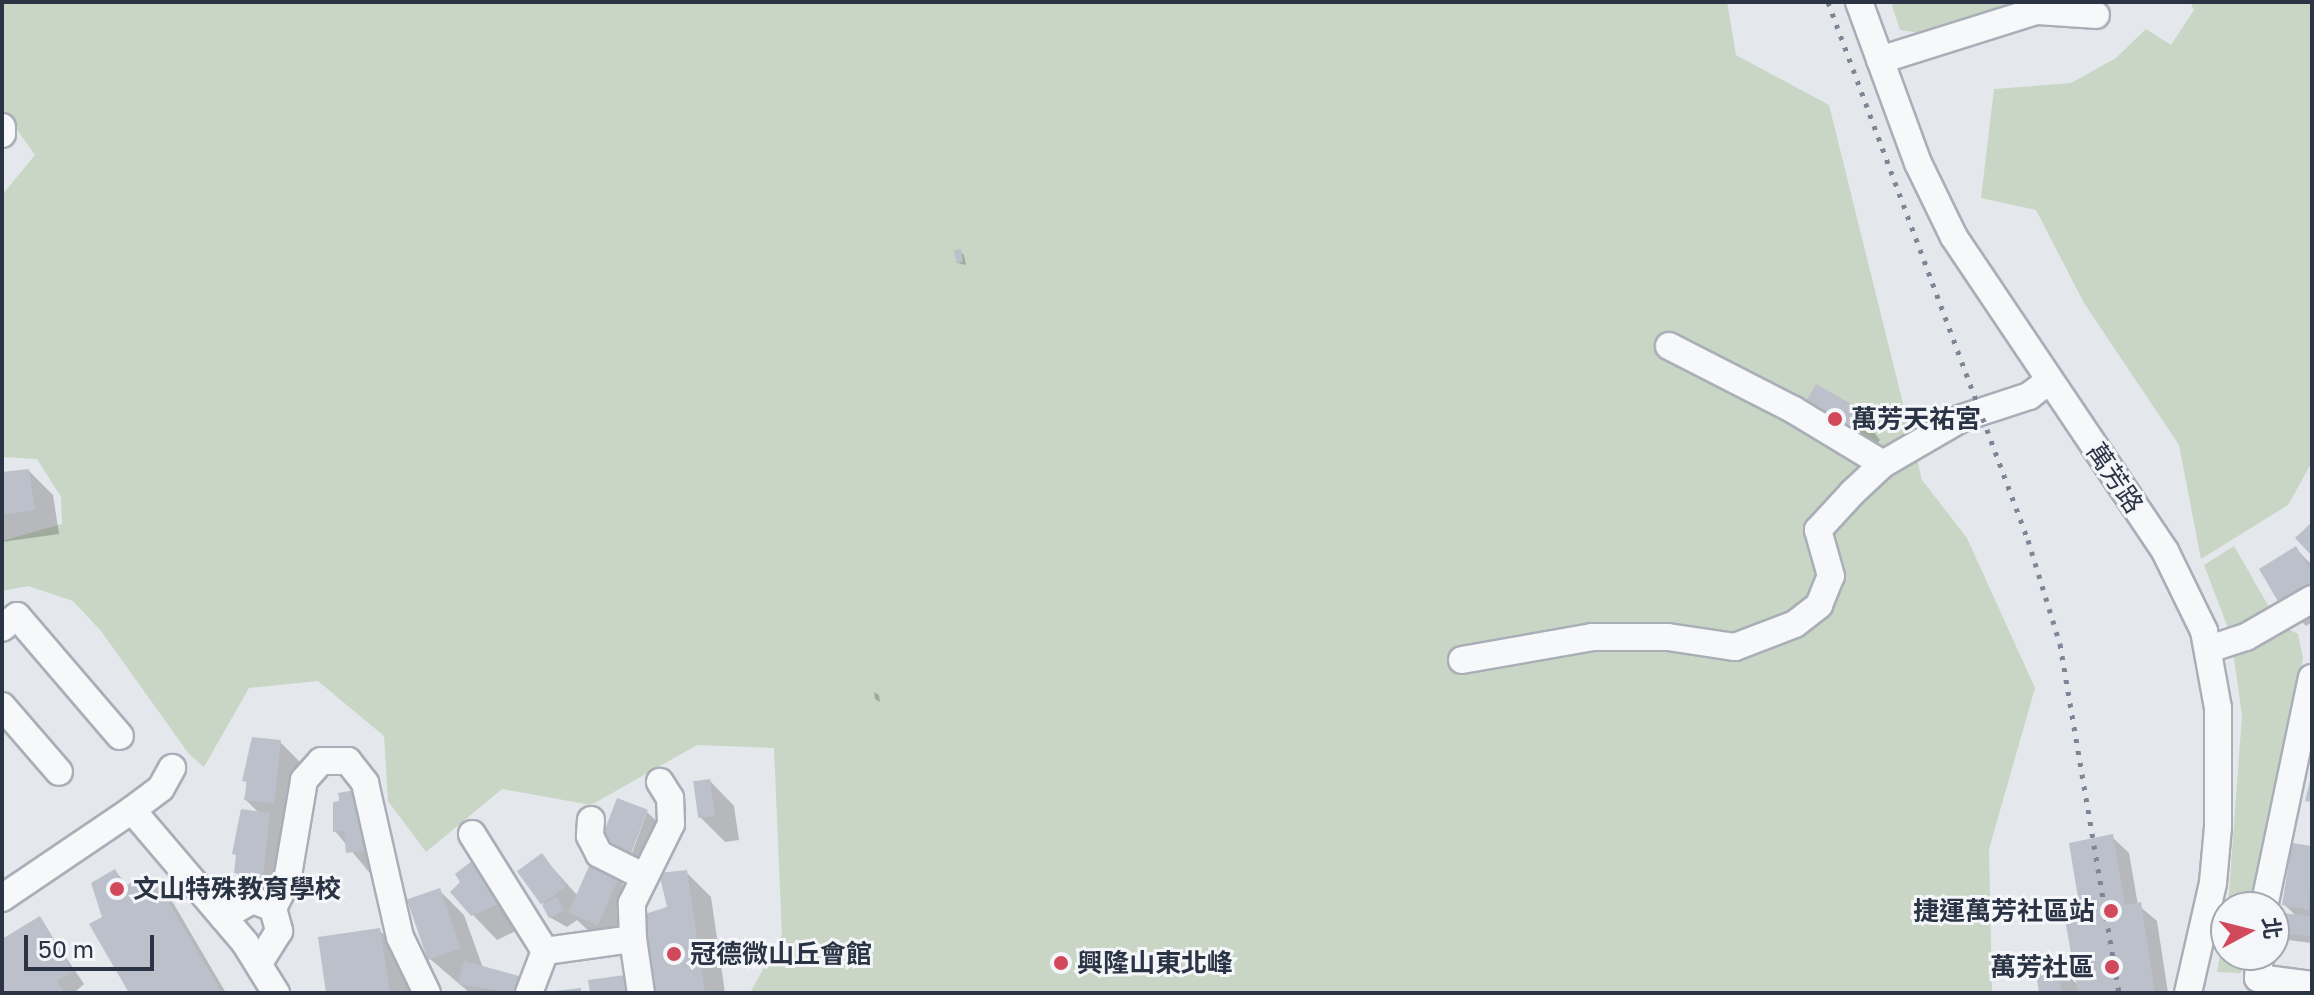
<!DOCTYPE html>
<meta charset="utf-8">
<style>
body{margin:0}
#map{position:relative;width:2314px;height:995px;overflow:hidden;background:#e4e7ec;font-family:"Golos Text","Noto Sans TC",sans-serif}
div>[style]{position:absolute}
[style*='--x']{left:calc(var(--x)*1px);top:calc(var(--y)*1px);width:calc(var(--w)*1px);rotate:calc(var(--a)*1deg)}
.green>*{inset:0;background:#c9d6c5}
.shadow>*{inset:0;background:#0003}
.building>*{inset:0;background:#bbc0ca;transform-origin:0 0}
.roads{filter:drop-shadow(2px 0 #a9aeb7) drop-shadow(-2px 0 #a9aeb7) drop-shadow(0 2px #a9aeb7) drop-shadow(0 -2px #a9aeb7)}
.minor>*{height:26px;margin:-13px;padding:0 13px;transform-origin:13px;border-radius:13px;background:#f7f8fa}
.rail>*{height:5px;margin-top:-2.5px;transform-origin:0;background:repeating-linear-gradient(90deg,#7d8696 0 4px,transparent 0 12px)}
.dots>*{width:22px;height:22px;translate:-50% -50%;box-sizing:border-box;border:4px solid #f4f6f9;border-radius:50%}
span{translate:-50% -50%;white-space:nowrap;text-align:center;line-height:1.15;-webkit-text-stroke:6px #f4f6f9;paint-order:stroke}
.poi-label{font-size:26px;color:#2b3445;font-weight:700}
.left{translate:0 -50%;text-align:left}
.right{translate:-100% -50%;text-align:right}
.street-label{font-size:26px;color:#2b3445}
.frame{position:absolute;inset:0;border:4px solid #2b3445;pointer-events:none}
.north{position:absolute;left:2210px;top:891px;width:80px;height:80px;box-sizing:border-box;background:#f4f6f9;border:2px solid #a4a8b1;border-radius:50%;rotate:83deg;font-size:22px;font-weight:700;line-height:32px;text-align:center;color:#2b3445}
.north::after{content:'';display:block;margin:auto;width:28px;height:36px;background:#d1495b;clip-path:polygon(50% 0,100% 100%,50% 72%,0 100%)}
.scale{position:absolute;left:24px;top:935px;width:130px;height:36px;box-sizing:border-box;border:4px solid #2b3445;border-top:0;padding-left:10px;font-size:24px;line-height:28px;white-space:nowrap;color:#2b3445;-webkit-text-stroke:6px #f4f6f9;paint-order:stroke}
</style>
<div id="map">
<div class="green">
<div style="clip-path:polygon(2px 2px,1727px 2px,1736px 55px,1829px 105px,1922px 480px,1967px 538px,2035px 688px,1989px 849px,1992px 993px,750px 993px,782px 935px,774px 748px,697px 745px,591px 805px,502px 789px,426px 852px,388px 801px,384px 736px,318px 681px,249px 688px,204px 767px,189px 754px,101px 631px,73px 601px,28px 586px,2px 591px,2px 541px,62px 524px,61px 497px,37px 459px,2px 457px,2px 195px,35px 155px,2px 109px)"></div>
<div style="clip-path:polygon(1891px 2px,2039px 2px,1935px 35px,1900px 30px)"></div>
<div style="clip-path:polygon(2190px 2px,2312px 2px,2312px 462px,2288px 505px,2201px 559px,2179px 445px,2084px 303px,2036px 210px,1981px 198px,1994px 89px,2071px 83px,2116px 58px,2146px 29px,2171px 45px,2194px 10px)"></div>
<div style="clip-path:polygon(2234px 546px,2273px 614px,2231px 636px,2204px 565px)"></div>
<div style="clip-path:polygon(2288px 629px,2298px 634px,2303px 658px,2254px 907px,2228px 907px,2242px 715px,2233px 652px)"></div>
<div style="clip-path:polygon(2226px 921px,2226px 955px,2245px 955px,2241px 973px,2217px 972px)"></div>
</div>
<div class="shadow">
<div style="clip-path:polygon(960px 252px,964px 255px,966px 265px,958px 263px)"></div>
<div style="clip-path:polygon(1857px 410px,1880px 440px,1860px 465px,1816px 433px)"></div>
<div style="clip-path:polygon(29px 471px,53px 495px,59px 534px,2px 542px,2px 474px)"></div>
<div style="clip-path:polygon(2296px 549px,2312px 565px,2312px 622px,2306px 626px,2281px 601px)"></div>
<div style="clip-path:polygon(874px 692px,879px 695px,880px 702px,875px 699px)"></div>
<div style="clip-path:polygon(280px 742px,305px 767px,298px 827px,280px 825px,294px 839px,287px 900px,261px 897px,236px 872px,260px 814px,246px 800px,247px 760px)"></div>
<div style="clip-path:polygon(710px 781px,734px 806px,739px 840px,725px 842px,700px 817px)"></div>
<div style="clip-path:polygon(355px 792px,387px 875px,373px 877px,335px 831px,340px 794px)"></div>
<div style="clip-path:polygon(647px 812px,672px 836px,655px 879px,627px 867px)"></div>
<div style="clip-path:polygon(2112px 837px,2129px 853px,2138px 905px,2157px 921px,2168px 993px,2041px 993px,2055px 963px,2079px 986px,2083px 917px)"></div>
<div style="clip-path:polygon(2294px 845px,2312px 848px,2312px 943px,2288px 940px,2280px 932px,2297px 917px,2284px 904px)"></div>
<div style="clip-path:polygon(542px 856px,577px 895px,618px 879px,642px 904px,621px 949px,594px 936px,577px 920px,567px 927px,551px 918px,543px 903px)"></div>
<div style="clip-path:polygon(115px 871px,129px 887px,138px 881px,151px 894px,159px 889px,172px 901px,226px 993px,132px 993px,91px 925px,104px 918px)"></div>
<div style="clip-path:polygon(686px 872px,711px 897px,725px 993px,656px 993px)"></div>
<div style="clip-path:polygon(462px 883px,514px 911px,524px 927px,497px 940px,473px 915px)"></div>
<div style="clip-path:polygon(439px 890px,464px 915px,483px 968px,518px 978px,533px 993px,470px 993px,430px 959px)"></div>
<div style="clip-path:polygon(40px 919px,84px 984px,74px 993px,6px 993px,2px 987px,2px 942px)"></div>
<div style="clip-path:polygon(379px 930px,404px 954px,410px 993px,328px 993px)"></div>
</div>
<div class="building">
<div style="left:961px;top:249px;width:13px;height:7px;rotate:81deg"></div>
<div style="clip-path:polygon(1816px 384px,1858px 408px,1854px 416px,1864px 422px,1855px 438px,1800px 412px)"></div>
<div style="clip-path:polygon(29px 469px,35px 510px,2px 515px,2px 472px)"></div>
<div style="clip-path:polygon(2312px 522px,2312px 556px,2295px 538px)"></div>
<div style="clip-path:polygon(2296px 546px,2312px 572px,2312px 582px,2279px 603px,2259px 569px)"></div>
<div style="clip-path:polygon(252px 737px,281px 740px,274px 804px,244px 800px,247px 782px,242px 781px)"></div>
<div style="clip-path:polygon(2311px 777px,2312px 777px,2312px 802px,2305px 801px)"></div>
<div style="left:710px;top:779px;width:37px;height:17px;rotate:82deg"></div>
<div style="clip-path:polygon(355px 790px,364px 851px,346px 853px,344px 831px,333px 832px,333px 802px,340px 801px,338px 793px)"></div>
<div style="left:617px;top:798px;width:33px;height:48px;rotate:21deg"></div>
<div style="clip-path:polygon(241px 809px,270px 813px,263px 877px,234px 873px,236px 855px,232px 854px)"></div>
<div style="clip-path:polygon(2113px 834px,2125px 905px,2141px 902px,2155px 993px,2078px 993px,2065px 919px,2081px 916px,2069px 843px)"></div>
<div style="clip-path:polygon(2292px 843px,2312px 846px,2309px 910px,2282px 905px)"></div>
<div style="left:542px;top:853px;width:41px;height:31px;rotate:54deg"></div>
<div style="clip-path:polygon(476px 858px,501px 903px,471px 916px,450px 892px,460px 882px,455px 874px)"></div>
<div style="left:590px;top:864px;width:32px;height:53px;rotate:24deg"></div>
<div style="clip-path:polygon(115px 869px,125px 886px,138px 879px,147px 894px,159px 886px,221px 991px,129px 993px,89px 924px,102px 917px,91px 883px)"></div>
<div style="clip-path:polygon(687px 870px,705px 993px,654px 993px,642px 915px,667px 907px,659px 873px)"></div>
<div style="left:440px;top:888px;width:64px;height:35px;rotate:71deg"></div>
<div style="left:557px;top:897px;width:15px;height:17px;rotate:62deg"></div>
<div style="left:2281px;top:913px;width:31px;height:20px;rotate:6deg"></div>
<div style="clip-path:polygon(40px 916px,73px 971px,57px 981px,64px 993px,3px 993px,2px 939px)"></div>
<div style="clip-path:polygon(380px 928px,390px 993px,326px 993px,318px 937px)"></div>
<div style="clip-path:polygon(464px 961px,519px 976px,514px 993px,458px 984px)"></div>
<div style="clip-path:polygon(2056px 961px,2062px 993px,2039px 993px,2035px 965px)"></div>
<div style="clip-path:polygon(625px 975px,627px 993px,590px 993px,588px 980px)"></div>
<div style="clip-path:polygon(581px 988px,581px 993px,556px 993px,555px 991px)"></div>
</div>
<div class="roads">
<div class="minor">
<div style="--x:1859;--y:2;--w:171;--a:69.9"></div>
<div style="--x:1918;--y:163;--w:82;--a:64.1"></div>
<div style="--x:1954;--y:237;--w:378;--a:56.1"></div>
<div style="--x:2165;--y:551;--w:89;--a:64"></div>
<div style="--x:2204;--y:631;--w:78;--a:79.7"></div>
<div style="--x:2218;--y:708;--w:119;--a:90"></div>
<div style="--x:2218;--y:827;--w:56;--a:95.1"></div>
<div style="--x:2213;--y:883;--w:113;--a:102.8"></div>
<div style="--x:1880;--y:60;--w:164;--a:-17.4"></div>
<div style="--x:2036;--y:11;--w:60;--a:3.8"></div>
<div style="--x:2;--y:127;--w:7;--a:90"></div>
<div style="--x:1669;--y:346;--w:140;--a:27.1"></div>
<div style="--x:1794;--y:410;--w:104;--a:31.2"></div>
<div style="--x:2;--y:628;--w:19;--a:-39"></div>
<div style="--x:17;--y:616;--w:158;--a:49.4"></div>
<div style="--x:2209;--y:649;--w:39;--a:-18"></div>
<div style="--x:2246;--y:637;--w:76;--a:-29.9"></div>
<div style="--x:1462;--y:660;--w:132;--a:-10"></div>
<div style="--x:1592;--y:637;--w:76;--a:0"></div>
<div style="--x:1668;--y:637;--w:68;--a:8.5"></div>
<div style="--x:1735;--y:647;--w:64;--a:-21"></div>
<div style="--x:1795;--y:624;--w:31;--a:-38"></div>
<div style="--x:1819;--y:605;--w:31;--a:-68"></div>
<div style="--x:1831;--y:576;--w:48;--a:-105.8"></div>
<div style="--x:1818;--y:530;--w:50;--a:-47.4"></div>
<div style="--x:1852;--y:493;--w:42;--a:-43.1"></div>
<div style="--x:1883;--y:464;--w:91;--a:-30.2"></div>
<div style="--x:1962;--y:418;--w:71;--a:-18.2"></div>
<div style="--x:2029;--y:396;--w:25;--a:-37"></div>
<div style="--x:2;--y:706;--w:87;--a:49.2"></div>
<div style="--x:132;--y:810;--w:36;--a:-37"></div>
<div style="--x:161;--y:788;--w:23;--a:-61"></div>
<div style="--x:591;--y:820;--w:16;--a:94"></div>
<div style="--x:590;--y:836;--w:20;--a:63"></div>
<div style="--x:599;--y:854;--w:51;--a:26.6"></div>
<div style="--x:472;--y:834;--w:138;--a:58"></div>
<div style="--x:2;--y:898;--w:157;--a:-34.1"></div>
<div style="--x:132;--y:810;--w:175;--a:49.6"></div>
<div style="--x:245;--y:943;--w:59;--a:58.2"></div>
<div style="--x:2264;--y:907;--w:234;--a:-78.2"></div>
<div style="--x:273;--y:908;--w:30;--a:-63"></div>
<div style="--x:287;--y:881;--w:102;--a:-80.4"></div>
<div style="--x:304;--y:780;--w:25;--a:-48"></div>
<div style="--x:321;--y:761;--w:27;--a:0"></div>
<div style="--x:348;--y:761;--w:28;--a:52"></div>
<div style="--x:365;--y:783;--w:158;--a:77.2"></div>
<div style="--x:400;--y:937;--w:62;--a:64.3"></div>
<div style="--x:223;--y:917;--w:34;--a:-30"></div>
<div style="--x:253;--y:900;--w:22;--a:22"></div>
<div style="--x:273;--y:908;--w:24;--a:75"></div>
<div style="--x:279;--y:931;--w:36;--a:122"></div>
<div style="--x:633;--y:939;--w:55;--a:81.6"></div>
<div style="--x:2260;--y:955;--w:23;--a:95"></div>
<div style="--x:2258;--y:978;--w:54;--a:7.4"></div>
<div style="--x:529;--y:993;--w:45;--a:-69.1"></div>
<div style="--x:545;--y:951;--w:89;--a:-7.8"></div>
<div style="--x:633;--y:939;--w:36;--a:-92"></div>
<div style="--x:632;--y:903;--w:88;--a:-63.7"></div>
<div style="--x:671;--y:824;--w:26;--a:-92"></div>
<div style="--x:670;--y:798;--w:19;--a:-122"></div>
</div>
</div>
<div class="rail">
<div style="--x:1828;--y:2;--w:574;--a:69.61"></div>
<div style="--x:2028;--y:540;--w:109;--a:72.9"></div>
<div style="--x:2060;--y:644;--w:354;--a:80.4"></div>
</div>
<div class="dots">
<div style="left:1835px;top:419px;background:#d1495b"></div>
<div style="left:117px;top:889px;background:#d1495b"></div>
<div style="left:2111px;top:911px;background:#d1495b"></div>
<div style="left:674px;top:954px;background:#d1495b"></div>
<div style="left:1061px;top:963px;background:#d1495b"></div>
<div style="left:2112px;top:967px;background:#d1495b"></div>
</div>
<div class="poi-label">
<span class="left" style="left:1851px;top:419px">萬芳天祐宮</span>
<span class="left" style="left:133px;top:889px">文山特殊教育學校</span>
<span class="right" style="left:2095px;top:911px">捷運萬芳社區站</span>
<span class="left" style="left:690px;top:954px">冠德微山丘會館</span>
<span class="left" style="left:1077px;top:963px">興隆山東北峰</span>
<span class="right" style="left:2094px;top:967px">萬芳社區</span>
</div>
<div class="street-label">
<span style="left:2115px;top:478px;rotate:56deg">萬芳路</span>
</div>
<div class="frame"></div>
<div class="north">北</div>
<div class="scale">50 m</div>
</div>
